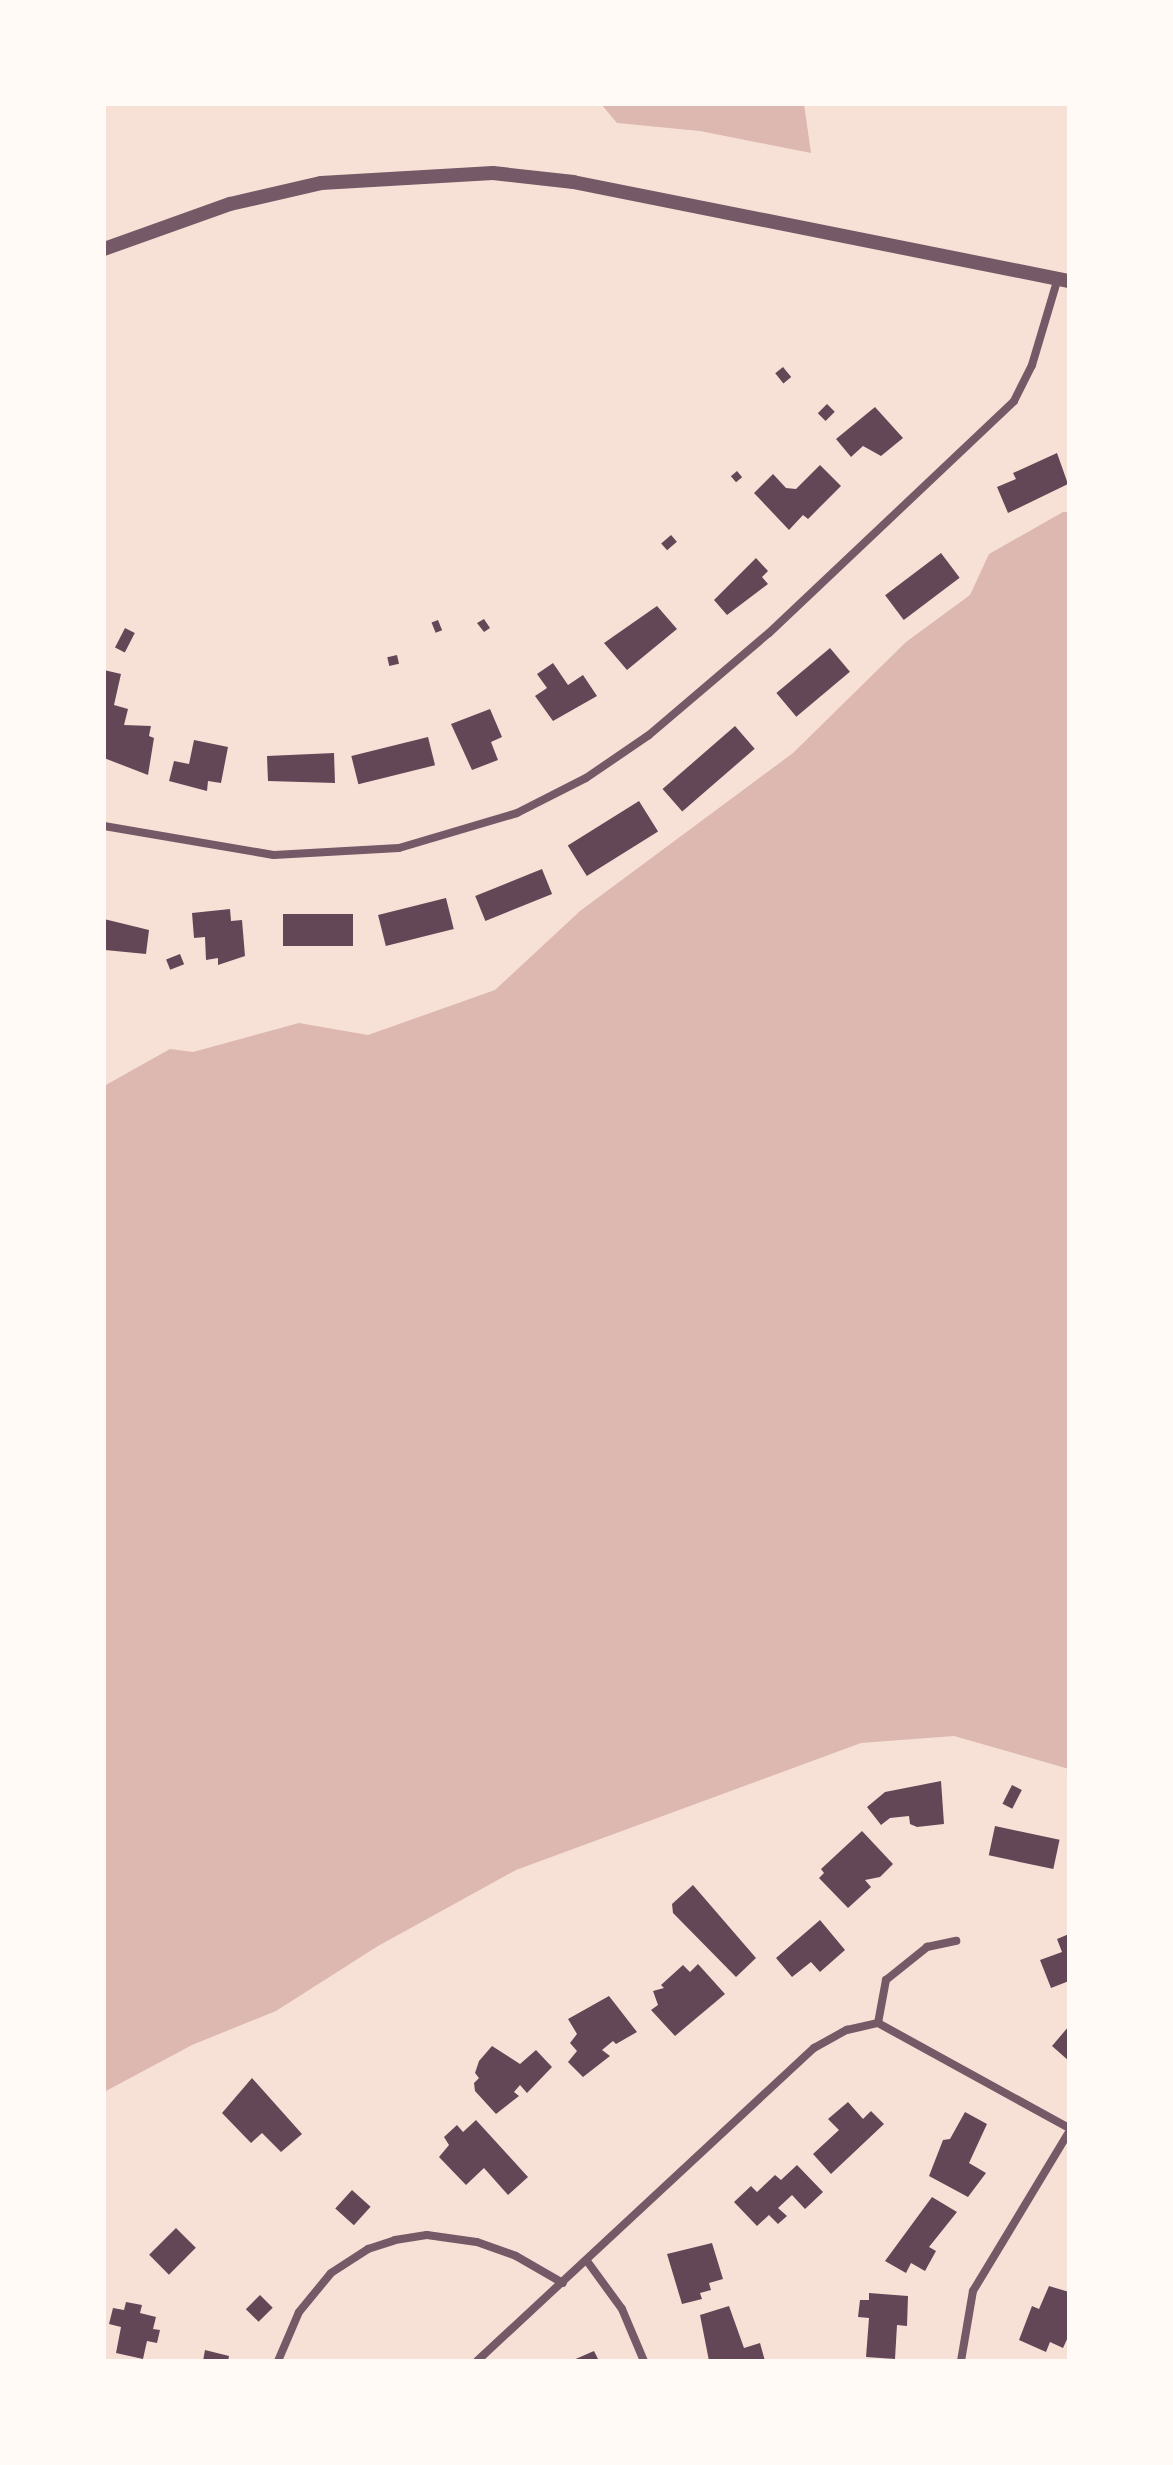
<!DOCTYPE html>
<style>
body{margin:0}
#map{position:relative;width:1173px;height:2465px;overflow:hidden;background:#f7e1d7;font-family:Poppins,sans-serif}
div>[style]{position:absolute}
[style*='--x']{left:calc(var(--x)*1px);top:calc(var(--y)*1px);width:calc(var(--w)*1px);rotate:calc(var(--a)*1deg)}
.water>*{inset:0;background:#dcb8b0}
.building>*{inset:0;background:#644757;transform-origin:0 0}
.minor>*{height:8px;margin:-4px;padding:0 4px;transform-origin:4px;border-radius:4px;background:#755966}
.tertiary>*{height:14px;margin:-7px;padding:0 7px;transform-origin:7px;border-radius:7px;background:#755966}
span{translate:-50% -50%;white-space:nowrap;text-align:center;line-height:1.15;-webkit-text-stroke:8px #fffaf5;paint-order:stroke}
.frame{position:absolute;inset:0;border:106px solid #fffaf5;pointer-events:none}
</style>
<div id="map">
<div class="water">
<div style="clip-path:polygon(601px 104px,804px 104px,811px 153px,700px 131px,617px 123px)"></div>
<div style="clip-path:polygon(1063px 512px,1069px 512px,1069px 1769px,954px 1736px,861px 1743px,516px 1870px,378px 1946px,276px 2011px,192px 2045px,104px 2092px,104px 1086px,170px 1049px,193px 1052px,299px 1023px,368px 1035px,495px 990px,580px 911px,793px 753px,906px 642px,970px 595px,989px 554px)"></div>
</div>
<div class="building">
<div style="left:783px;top:367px;width:13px;height:10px;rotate:51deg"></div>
<div style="left:827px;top:404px;width:11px;height:13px;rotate:45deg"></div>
<div style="clip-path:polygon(875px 407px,903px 438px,881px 456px,863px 446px,851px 457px,836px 439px)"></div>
<div style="clip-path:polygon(1057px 453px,1068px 484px,1008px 513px,997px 487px,1016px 479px,1013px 473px)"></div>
<div style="clip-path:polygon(820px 465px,841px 486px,808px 519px,803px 515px,789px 530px,754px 493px,773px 474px,786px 488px,796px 489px)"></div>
<div style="left:737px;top:471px;width:8px;height:8px;rotate:50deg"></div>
<div style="left:671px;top:535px;width:9px;height:13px;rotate:49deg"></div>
<div style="left:941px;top:553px;width:31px;height:70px;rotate:53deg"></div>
<div style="clip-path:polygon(756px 558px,768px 571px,762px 577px,768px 584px,727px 615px,714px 600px)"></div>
<div style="clip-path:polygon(657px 606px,677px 629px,627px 670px,604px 643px)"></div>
<div style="clip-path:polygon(484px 619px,490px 628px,484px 632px,477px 623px)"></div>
<div style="left:438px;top:620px;width:11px;height:7px;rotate:68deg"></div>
<div style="left:125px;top:628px;width:11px;height:22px;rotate:27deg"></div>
<div style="left:830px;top:648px;width:31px;height:70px;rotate:50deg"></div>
<div style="left:397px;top:655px;width:9px;height:10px;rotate:77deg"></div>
<div style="clip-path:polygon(553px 663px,568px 685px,583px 675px,597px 696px,553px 721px,535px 696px,547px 688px,537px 674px)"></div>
<div style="clip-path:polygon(104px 670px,121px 674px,114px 705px,128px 709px,124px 725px,151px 726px,149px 736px,154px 738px,148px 775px,104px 758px)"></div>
<div style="clip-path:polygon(490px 709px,502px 737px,491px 742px,498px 760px,472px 770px,451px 724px)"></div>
<div style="left:735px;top:726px;width:30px;height:96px;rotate:49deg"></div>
<div style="left:428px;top:737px;width:29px;height:79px;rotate:76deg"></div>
<div style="clip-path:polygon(194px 740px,228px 747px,221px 783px,208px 781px,207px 791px,169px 781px,174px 761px,189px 764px)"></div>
<div style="clip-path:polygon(334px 753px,335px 783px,268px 781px,267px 756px)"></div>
<div style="left:639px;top:801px;width:36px;height:84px;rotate:58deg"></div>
<div style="left:542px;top:869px;width:27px;height:72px;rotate:68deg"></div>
<div style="left:446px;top:898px;width:32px;height:70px;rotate:76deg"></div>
<div style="clip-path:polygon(230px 909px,231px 921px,242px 920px,245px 956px,218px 965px,218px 958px,206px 960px,205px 937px,194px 938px,192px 913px)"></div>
<div style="left:283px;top:914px;width:70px;height:32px"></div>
<div style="clip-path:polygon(104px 919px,149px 930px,146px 954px,105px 950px)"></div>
<div style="left:180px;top:954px;width:11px;height:15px;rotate:68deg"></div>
<div style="clip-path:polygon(941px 1781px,944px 1824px,917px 1827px,910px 1824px,909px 1816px,890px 1818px,881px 1825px,867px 1807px,885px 1792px)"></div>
<div style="left:1012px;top:1785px;width:11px;height:21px;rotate:27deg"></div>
<div style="left:995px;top:1826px;width:66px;height:30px;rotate:12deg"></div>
<div style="clip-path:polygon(862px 1831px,893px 1864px,880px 1877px,865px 1880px,871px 1887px,848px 1908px,819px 1878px,824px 1873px,821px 1869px)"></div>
<div style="clip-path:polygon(693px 1885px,756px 1958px,736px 1977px,673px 1913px,672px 1904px)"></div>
<div style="clip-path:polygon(820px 1920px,845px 1950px,820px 1972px,811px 1962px,792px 1977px,776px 1958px)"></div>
<div style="clip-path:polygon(1069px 1934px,1069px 1981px,1051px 1988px,1040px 1960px,1062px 1952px,1057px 1939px)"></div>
<div style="clip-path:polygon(698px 1964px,725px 1994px,675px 2036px,651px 2010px,658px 2005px,653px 1991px,664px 1988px,661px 1985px,683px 1965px,690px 1972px)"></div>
<div style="clip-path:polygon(609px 1996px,637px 2032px,616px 2044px,613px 2041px,602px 2050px,610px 2056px,583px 2077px,568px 2062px,577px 2051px,570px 2043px,577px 2034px,568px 2019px)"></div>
<div style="clip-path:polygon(1069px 2026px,1069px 2061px,1052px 2046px)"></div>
<div style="clip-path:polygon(492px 2046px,520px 2064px,536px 2050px,552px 2067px,527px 2093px,520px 2085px,514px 2092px,519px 2096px,496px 2114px,475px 2091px,474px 2083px,479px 2078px,475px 2073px,479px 2061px)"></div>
<div style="clip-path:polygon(252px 2078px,302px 2134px,281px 2152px,262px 2133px,251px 2143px,222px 2113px)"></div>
<div style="clip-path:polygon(848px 2102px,863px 2119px,871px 2111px,884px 2124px,831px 2174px,813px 2154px,839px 2130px,828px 2119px)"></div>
<div style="clip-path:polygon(965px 2112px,987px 2124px,969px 2163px,986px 2173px,968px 2197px,929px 2176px,943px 2140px,950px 2139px)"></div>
<div style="clip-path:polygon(476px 2120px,528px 2177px,508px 2195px,484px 2168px,466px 2185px,439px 2157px,449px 2145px,444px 2137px,457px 2125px,463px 2132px)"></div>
<div style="clip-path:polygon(797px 2165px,823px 2192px,805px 2209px,792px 2195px,778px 2208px,787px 2216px,778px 2224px,769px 2215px,757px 2226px,734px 2202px,751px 2186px,757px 2192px,775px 2175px,781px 2180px)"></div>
<div style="left:352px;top:2190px;width:25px;height:25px;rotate:42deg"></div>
<div style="clip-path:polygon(932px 2197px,957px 2212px,929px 2247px,936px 2251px,925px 2271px,911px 2263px,906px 2273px,885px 2261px)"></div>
<div style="left:176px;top:2228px;width:28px;height:38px;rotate:45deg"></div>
<div style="clip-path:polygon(712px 2243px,723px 2279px,709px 2283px,711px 2290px,700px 2293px,702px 2299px,682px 2304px,667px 2254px)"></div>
<div style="clip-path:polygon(1049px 2286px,1069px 2292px,1069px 2335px,1063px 2348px,1050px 2342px,1046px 2352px,1019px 2340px,1032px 2306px,1039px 2309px)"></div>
<div style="clip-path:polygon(869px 2293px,908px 2296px,907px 2326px,897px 2325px,895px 2359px,866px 2357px,869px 2318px,858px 2317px,860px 2300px,869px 2300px)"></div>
<div style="left:260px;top:2295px;width:18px;height:20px;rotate:45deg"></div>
<div style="clip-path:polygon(126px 2302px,142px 2305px,140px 2313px,156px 2317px,153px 2329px,160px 2330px,157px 2343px,147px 2341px,143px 2359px,116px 2353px,121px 2327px,109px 2324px,113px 2308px,124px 2310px)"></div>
<div style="clip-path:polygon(729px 2306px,744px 2348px,760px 2343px,765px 2361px,709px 2361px,700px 2315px)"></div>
<div style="clip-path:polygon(205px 2350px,229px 2356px,228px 2361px,203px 2361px)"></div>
<div style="clip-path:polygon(594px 2351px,599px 2361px,571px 2361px)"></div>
</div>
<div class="minor">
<div style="--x:104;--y:826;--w:172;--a:9.7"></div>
<div style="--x:274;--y:855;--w:125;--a:-3.2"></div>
<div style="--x:399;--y:848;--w:123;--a:-16.5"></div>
<div style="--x:517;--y:813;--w:77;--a:-26.9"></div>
<div style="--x:586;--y:778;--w:76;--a:-34.3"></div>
<div style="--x:649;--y:735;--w:157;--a:-40.4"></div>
<div style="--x:769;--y:633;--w:337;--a:-43.4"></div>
<div style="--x:1014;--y:401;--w:40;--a:-63.4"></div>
<div style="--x:1032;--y:365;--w:91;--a:-73.4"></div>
<div style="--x:878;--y:2023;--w:44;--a:-79.5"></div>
<div style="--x:886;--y:1980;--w:53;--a:-38.8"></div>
<div style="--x:927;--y:1947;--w:30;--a:-12"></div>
<div style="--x:587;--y:2261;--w:59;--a:53.9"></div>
<div style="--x:622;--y:2309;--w:56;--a:67.1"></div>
<div style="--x:278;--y:2361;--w:53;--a:-66.8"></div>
<div style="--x:299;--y:2312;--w:50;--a:-50.6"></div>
<div style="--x:331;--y:2273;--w:44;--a:-33"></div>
<div style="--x:368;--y:2249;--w:28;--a:-18"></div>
<div style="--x:395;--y:2240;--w:32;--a:-9"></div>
<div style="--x:427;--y:2235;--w:50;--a:8"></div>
<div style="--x:477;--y:2242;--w:41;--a:19.7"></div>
<div style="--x:516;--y:2256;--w:54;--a:29.9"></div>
<div style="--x:477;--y:2361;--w:460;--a:-42.9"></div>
<div style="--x:814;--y:2048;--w:38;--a:-29"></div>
<div style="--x:847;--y:2030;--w:32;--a:-13"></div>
<div style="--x:878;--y:2023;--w:218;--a:28.8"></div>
<div style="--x:961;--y:2361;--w:71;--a:-80.3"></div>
<div style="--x:973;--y:2291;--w:186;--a:-58.9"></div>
</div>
<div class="tertiary">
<div style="--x:104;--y:249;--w:134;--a:-19.7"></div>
<div style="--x:230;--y:204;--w:93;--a:-13"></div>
<div style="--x:321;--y:183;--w:172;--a:-3.3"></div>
<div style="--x:493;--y:173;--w:81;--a:6.4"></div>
<div style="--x:573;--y:182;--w:506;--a:11.29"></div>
</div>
<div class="frame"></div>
</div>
